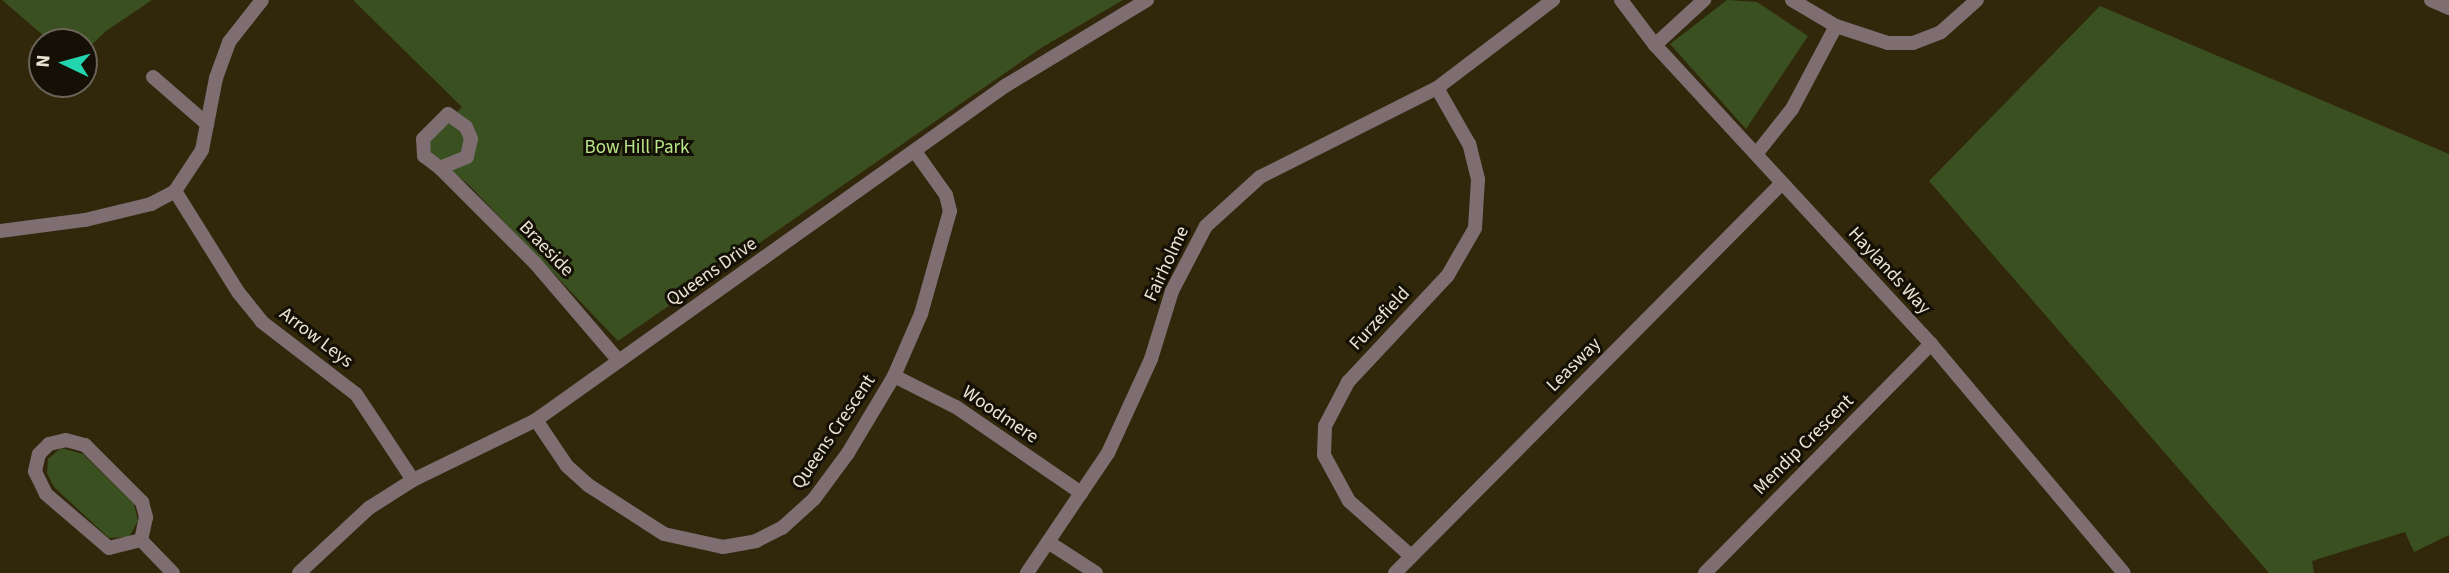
<!DOCTYPE html>
<style>
body{margin:0}
#map{position:relative;width:2449px;height:573px;overflow:hidden;background:#31270b;font-family:"Source Sans 3",sans-serif}
div>[style]{position:absolute}
[style*='--x']{left:calc(var(--x)*1px);top:calc(var(--y)*1px);width:calc(var(--w)*1px);rotate:calc(var(--a)*1deg)}
.green>*{inset:0;background:#3b5020}
.minor>*{height:14px;margin:-7px;padding:0 7px;transform-origin:7px;border-radius:7px;background:#7e6e72}
.tertiary>*{height:14px;margin:-7px;padding:0 7px;transform-origin:7px;border-radius:7px;background:#7e6e72}
span{translate:-50% -50%;white-space:nowrap;text-align:center;line-height:1.15;-webkit-text-stroke:6px #151005;paint-order:stroke}
.park-label{font-size:19px;color:#bae68a}
.street-label{font-size:19px;color:#eae4d4}
.north{position:absolute;left:28px;top:28px;width:70px;height:70px;box-sizing:border-box;background:#151005;border:2px solid #6a6558;border-radius:50%;rotate:275deg;font-size:19px;font-weight:700;line-height:28px;text-align:center;color:#eae4d4}
.north::after{content:'';display:block;margin:auto;width:24px;height:32px;background:#23d5af;clip-path:polygon(50% 0,100% 100%,50% 72%,0 100%)}
</style>
<div id="map">
<div class="green">
<div style="clip-path:polygon(2px 0,152px 0,106px 31px,84px 52px,84px 42px,51px 42px)"></div>
<div style="clip-path:polygon(353px 0,1123px 0,1041px 48px,618px 341px,469px 185px,432px 155px,428px 142px,462px 107px)"></div>
<div style="clip-path:polygon(1727px 0,1757px 2px,1808px 36px,1746px 129px,1670px 44px)"></div>
<div style="clip-path:polygon(2100px 6px,2449px 154px,2449px 535px,2414px 552px,2405px 532px,2312px 561px,2314px 573px,2269px 573px,1929px 181px)"></div>
<div style="clip-path:polygon(61px 448px,83px 454px,134px 504px,138px 521px,129px 537px,109px 538px,54px 487px,47px 473px,48px 459px)"></div>
</div>
<div class="minor">
<div style="--x:1621;--y:0;--w:56;--a:52.9"></div>
<div style="--x:1655;--y:45;--w:407;--a:47.3"></div>
<div style="--x:1931;--y:344;--w:299;--a:49.9"></div>
<div style="--x:1792;--y:0;--w:51;--a:30.6"></div>
<div style="--x:1836;--y:26;--w:55;--a:18.1"></div>
<div style="--x:1888;--y:43;--w:25;--a:0"></div>
<div style="--x:1913;--y:43;--w:30;--a:-21"></div>
<div style="--x:1941;--y:32;--w:48;--a:-41.6"></div>
<div style="--x:2431;--y:0;--w:20;--a:24"></div>
<div style="--x:1655;--y:45;--w:67;--a:-42.6"></div>
<div style="--x:153;--y:77;--w:72;--a:41"></div>
<div style="--x:448;--y:114;--w:22;--a:36"></div>
<div style="--x:466;--y:127;--w:13;--a:67"></div>
<div style="--x:471;--y:139;--w:18;--a:103"></div>
<div style="--x:467;--y:157;--w:29;--a:158"></div>
<div style="--x:440;--y:168;--w:20;--a:-143"></div>
<div style="--x:424;--y:156;--w:17;--a:-93"></div>
<div style="--x:423;--y:139;--w:35;--a:-45"></div>
<div style="--x:1757;--y:153;--w:56;--a:-51.5"></div>
<div style="--x:1792;--y:109;--w:94;--a:-62.1"></div>
<div style="--x:440;--y:168;--w:134;--a:45"></div>
<div style="--x:535;--y:263;--w:129;--a:49.4"></div>
<div style="--x:175;--y:191;--w:119;--a:58"></div>
<div style="--x:238;--y:292;--w:38;--a:51"></div>
<div style="--x:262;--y:322;--w:118;--a:37.5"></div>
<div style="--x:356;--y:394;--w:103;--a:56.5"></div>
<div style="--x:0;--y:231;--w:86;--a:-7.4"></div>
<div style="--x:85;--y:220;--w:68;--a:-13.6"></div>
<div style="--x:151;--y:204;--w:27;--a:-28"></div>
<div style="--x:175;--y:191;--w:49;--a:-56.6"></div>
<div style="--x:202;--y:150;--w:73;--a:-79"></div>
<div style="--x:216;--y:78;--w:38;--a:-70"></div>
<div style="--x:229;--y:42;--w:53;--a:-51.8"></div>
<div style="--x:894;--y:376;--w:69;--a:26.6"></div>
<div style="--x:956;--y:407;--w:152;--a:34.5"></div>
<div style="--x:536;--y:420;--w:55;--a:56"></div>
<div style="--x:567;--y:466;--w:28;--a:42"></div>
<div style="--x:588;--y:485;--w:90;--a:32.8"></div>
<div style="--x:664;--y:534;--w:60;--a:12.4"></div>
<div style="--x:723;--y:547;--w:34;--a:-10"></div>
<div style="--x:756;--y:541;--w:29;--a:-27"></div>
<div style="--x:782;--y:528;--w:43;--a:-42.2"></div>
<div style="--x:814;--y:499;--w:57;--a:-53.5"></div>
<div style="--x:848;--y:453;--w:90;--a:-59.1"></div>
<div style="--x:894;--y:376;--w:68;--a:-66.5"></div>
<div style="--x:921;--y:314;--w:107;--a:-74.3"></div>
<div style="--x:950;--y:211;--w:16;--a:-104"></div>
<div style="--x:946;--y:195;--w:52;--a:-125.5"></div>
<div style="--x:66;--y:440;--w:20;--a:15"></div>
<div style="--x:85;--y:445;--w:81;--a:45"></div>
<div style="--x:142;--y:502;--w:16;--a:75"></div>
<div style="--x:146;--y:517;--w:24;--a:102"></div>
<div style="--x:141;--y:540;--w:33;--a:166"></div>
<div style="--x:109;--y:548;--w:83;--a:-139.4"></div>
<div style="--x:46;--y:494;--w:25;--a:-116"></div>
<div style="--x:35;--y:471;--w:17;--a:-77"></div>
<div style="--x:39;--y:454;--w:14;--a:-45"></div>
<div style="--x:49;--y:444;--w:17;--a:-13"></div>
<div style="--x:141;--y:540;--w:46;--a:45.9"></div>
<div style="--x:1048;--y:542;--w:57;--a:32.9"></div>
<div style="--x:1411;--y:556;--w:83;--a:-138.4"></div>
<div style="--x:1349;--y:501;--w:52;--a:-118.5"></div>
<div style="--x:1324;--y:455;--w:29;--a:-88"></div>
<div style="--x:1325;--y:426;--w:50;--a:-62.4"></div>
<div style="--x:1348;--y:382;--w:146;--a:-46.9"></div>
<div style="--x:1448;--y:275;--w:54;--a:-60.1"></div>
<div style="--x:1475;--y:228;--w:49;--a:-86.5"></div>
<div style="--x:1478;--y:179;--w:36;--a:-104"></div>
<div style="--x:1469;--y:144;--w:64;--a:-119.7"></div>
<div style="--x:1027;--y:573;--w:145;--a:-56"></div>
<div style="--x:1108;--y:453;--w:103;--a:-65.4"></div>
<div style="--x:1151;--y:359;--w:71;--a:-72.8"></div>
<div style="--x:1172;--y:291;--w:73;--a:-62.4"></div>
<div style="--x:1206;--y:226;--w:73;--a:-42.2"></div>
<div style="--x:1260;--y:177;--w:198;--a:-26.7"></div>
<div style="--x:1437;--y:88;--w:146;--a:-37.2"></div>
<div style="--x:1395;--y:573;--w:548;--a:-45.22"></div>
<div style="--x:1705;--y:573;--w:322;--a:-45.4"></div>
</div>
<div class="tertiary">
<div style="--x:299;--y:573;--w:96;--a:-42.9"></div>
<div style="--x:369;--y:508;--w:52;--a:-32.5"></div>
<div style="--x:413;--y:480;--w:137;--a:-26"></div>
<div style="--x:536;--y:420;--w:576;--a:-35.46"></div>
<div style="--x:1005;--y:86;--w:166;--a:-31.2"></div>
</div>
<div class="park-label">
<span style="left:637px;top:148px">Bow Hill Park</span>
</div>
<div class="street-label">
<span style="left:546px;top:249px;rotate:46deg">Braeside</span>
<span style="left:1167px;top:264px;rotate:-65deg">Fairholme</span>
<span style="left:1889px;top:271px;rotate:47deg">Haylands Way</span>
<span style="left:712px;top:272px;rotate:-35deg">Queens Drive</span>
<span style="left:1380px;top:319px;rotate:-47deg">Furzefield</span>
<span style="left:316px;top:338px;rotate:37deg">Arrow Leys</span>
<span style="left:1574px;top:365px;rotate:-45deg">Leasway</span>
<span style="left:1000px;top:415px;rotate:34deg">Woodmere</span>
<span style="left:834px;top:432px;rotate:-56deg">Queens Crescent</span>
<span style="left:1804px;top:445px;rotate:-45deg">Mendip Crescent</span>
</div>
<div class="north">N</div>
</div>
